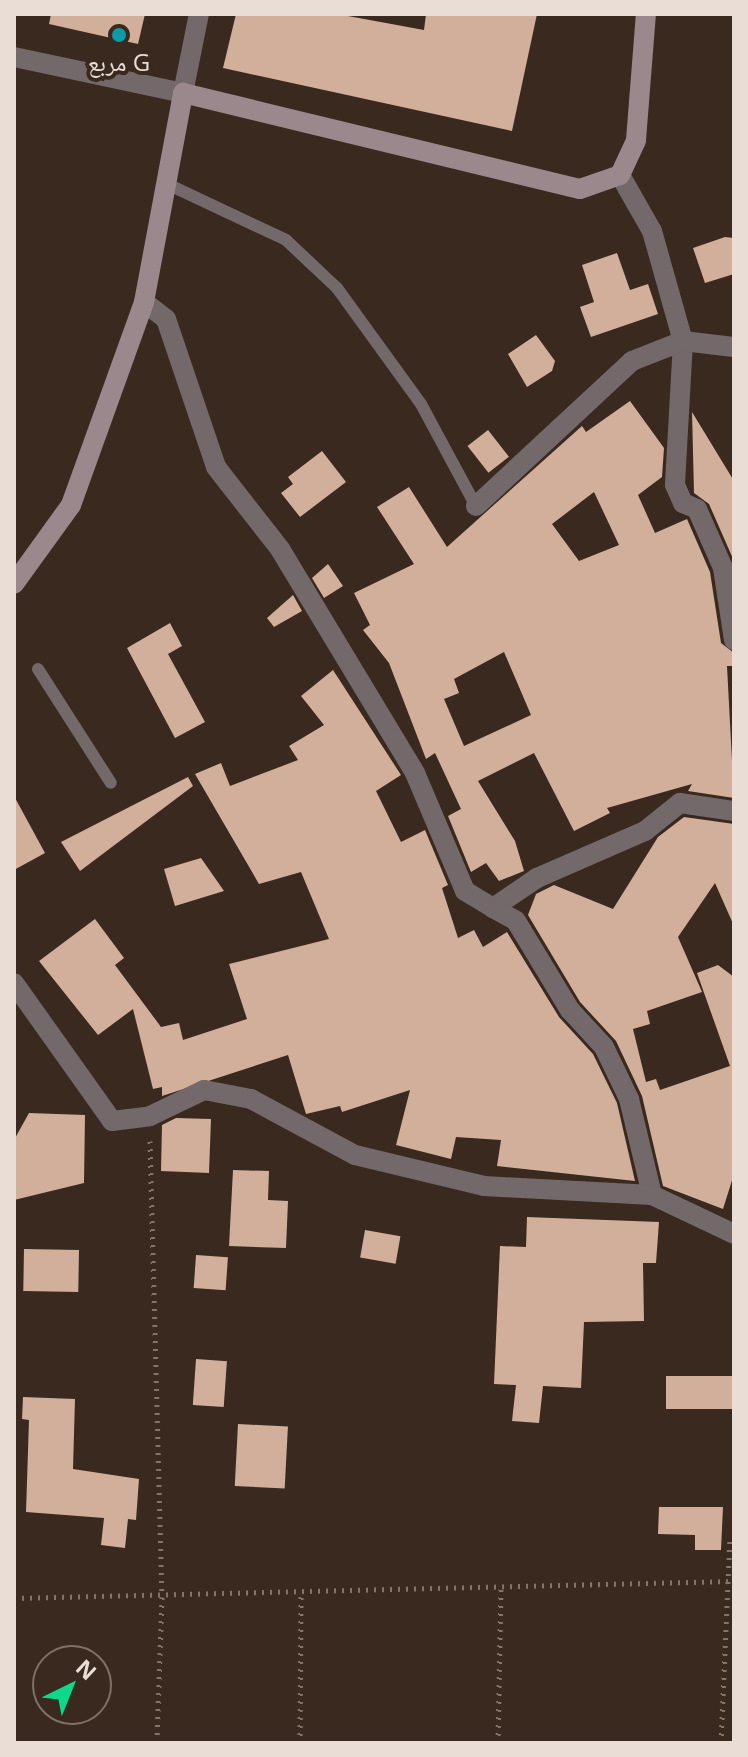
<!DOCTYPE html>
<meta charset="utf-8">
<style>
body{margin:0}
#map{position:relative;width:748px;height:1757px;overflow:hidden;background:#3a291e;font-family:"Open Sans","Noto Naskh Arabic",sans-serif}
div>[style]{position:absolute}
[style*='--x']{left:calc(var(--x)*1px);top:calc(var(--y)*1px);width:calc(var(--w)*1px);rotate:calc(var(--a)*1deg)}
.building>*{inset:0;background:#d2af9b;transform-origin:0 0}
.path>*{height:5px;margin-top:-2.5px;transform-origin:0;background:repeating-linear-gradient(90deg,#83746a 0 2px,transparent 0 8px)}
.lane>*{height:12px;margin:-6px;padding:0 6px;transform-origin:6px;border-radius:6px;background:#73686a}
.street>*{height:20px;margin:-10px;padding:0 10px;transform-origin:10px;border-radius:10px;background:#73686a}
.secondary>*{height:20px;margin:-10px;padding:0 10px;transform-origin:10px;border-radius:10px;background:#9a888c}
.dots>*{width:22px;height:22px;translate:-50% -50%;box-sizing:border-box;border:4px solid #3a291e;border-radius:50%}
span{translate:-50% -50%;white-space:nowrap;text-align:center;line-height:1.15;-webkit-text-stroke:8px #3a291e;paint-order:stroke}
.poi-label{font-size:24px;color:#e9ddd6}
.frame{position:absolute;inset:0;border:16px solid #e9ddd6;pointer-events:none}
.north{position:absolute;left:32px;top:1645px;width:80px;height:80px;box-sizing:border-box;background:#3a291e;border:2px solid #807168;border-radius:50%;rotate:43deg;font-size:22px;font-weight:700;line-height:32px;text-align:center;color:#e9ddd6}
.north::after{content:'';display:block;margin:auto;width:28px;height:36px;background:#0ed98a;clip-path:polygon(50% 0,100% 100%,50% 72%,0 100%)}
</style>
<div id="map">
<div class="building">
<div style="clip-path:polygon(51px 14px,145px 14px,138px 44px,49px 24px)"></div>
<div style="clip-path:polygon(236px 14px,337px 14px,424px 30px,426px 14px,537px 14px,512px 131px,223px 68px)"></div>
<div style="clip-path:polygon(725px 237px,734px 238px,734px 274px,705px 283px,693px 248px)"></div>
<div style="clip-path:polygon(617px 253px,630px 290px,648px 284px,658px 314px,591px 337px,580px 307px,594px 302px,582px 265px)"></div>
<div style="clip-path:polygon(536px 335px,555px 361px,552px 371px,527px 387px,508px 354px)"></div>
<div style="clip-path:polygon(evenodd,630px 401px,664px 448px,662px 477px,638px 495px,655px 533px,687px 519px,710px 572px,721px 643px,734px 653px,734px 666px,727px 666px,734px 798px,688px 791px,692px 784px,607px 808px,610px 813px,574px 831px,534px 753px,478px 781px,515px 841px,524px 871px,499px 881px,486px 863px,471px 872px,448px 816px,461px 809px,435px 753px,426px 759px,389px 663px,363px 630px,370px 625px,354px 593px,414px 564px,377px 507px,409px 487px,447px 547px,582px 426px,586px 432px,630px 401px,594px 492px,619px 545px,579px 561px,552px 524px,594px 492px,630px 401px,504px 652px,531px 715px,464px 746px,444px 699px,459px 693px,454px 679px,504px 652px)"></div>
<div style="clip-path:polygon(692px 412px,734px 481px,734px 561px,709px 504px,694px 493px)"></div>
<div style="left:488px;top:430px;width:34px;height:26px;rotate:52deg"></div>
<div style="clip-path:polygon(322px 451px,346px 482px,300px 517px,281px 493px,293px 484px,288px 477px)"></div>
<div style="clip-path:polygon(328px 564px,343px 586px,324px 598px,312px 578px)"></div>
<div style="clip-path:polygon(293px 595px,302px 611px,274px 627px,267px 618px)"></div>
<div style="clip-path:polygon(170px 623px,182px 646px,168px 654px,205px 722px,175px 738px,127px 648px)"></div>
<div style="clip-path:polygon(333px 670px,401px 775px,376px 791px,401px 842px,425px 830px,448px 885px,442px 888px,458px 938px,474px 930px,483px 947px,507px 932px,559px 1017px,593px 1054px,617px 1103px,635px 1181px,497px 1166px,501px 1140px,456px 1137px,451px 1159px,396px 1145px,410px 1090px,342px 1112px,340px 1106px,306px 1114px,288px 1055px,162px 1096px,162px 1087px,153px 1089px,133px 1009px,98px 1035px,39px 961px,95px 919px,124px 958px,115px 965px,161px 1027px,179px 1023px,183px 1040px,247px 1019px,229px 964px,329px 939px,301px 872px,259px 884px,195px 774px,221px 763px,230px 786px,298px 760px,289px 746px,324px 725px,301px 696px)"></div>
<div style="clip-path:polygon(188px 777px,193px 786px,80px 871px,61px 842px)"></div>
<div style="clip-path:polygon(14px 796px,45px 853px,14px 870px)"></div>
<div style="clip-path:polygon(684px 817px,734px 824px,734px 926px,715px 883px,678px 937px,702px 992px,647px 1011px,650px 1024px,633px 1029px,646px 1082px,656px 1079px,660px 1090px,730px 1066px,697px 973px,718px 965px,734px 977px,734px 1174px,723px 1209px,663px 1186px,642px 1096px,616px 1041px,580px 1002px,528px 915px,536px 894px,554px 885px,613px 909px,658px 837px)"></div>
<div style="clip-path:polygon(201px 858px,224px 891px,175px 906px,164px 869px)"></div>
<div style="clip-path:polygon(29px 1113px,85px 1115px,84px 1183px,14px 1200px,14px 1140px)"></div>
<div style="clip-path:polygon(176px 1118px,211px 1119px,209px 1173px,161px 1171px,162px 1125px)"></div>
<div style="clip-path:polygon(233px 1170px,269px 1171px,268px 1200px,288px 1201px,286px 1248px,229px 1246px)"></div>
<div style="clip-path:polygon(527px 1217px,659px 1222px,656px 1263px,643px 1263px,644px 1321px,584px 1322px,581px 1388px,543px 1386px,539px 1423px,512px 1421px,516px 1385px,494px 1384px,500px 1246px,526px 1247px)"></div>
<div style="left:365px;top:1230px;width:36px;height:28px;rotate:10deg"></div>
<div style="left:24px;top:1249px;width:55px;height:42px;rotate:1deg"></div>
<div style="left:196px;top:1255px;width:32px;height:33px;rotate:4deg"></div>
<div style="left:196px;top:1359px;width:31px;height:46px;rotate:4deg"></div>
<div style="left:734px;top:1376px;width:33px;height:68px;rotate:90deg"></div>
<div style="clip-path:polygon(23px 1397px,75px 1399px,73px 1469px,139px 1479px,136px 1520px,128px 1519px,125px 1548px,101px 1545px,104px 1518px,26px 1512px,29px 1420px,22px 1419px)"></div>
<div style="left:238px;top:1424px;width:50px;height:62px;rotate:3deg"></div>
<div style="clip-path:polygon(659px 1507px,723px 1507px,721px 1550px,695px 1550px,695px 1535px,658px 1534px)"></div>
</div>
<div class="path">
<div style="--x:150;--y:1141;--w:456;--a:88.5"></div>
<div style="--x:162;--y:1597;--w:146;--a:92"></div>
<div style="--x:14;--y:1598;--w:720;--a:-1.35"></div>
<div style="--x:300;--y:1743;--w:150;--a:-89.6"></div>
<div style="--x:498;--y:1743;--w:155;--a:-88.9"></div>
<div style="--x:721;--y:1743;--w:206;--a:-87.5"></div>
</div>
<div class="lane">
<div style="--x:163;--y:182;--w:136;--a:25.2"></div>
<div style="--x:286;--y:240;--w:70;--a:43.3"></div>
<div style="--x:337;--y:288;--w:143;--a:54.1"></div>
<div style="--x:421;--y:404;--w:116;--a:61.7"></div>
<div style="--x:38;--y:669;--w:135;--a:57.4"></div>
</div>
<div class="street">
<div style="--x:14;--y:57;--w:173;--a:12"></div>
<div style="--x:183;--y:93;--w:81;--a:-78.6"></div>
<div style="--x:620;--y:175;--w:64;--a:60.3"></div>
<div style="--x:652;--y:231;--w:114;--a:74.3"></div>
<div style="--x:683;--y:341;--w:144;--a:93.2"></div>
<div style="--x:675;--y:485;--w:20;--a:66"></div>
<div style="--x:683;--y:503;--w:15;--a:23"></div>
<div style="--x:697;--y:509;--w:64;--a:66.2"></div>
<div style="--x:723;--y:568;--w:73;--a:81.3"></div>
<div style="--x:144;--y:302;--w:28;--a:38"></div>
<div style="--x:166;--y:319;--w:156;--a:71.3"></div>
<div style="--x:216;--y:467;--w:104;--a:52"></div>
<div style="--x:280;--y:549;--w:262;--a:58.9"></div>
<div style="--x:415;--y:773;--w:128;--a:67"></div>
<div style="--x:465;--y:891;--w:33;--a:31"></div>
<div style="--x:493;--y:908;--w:53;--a:-34.3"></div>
<div style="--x:537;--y:878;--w:118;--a:-23.5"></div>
<div style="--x:645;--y:831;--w:45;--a:-38.7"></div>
<div style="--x:680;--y:803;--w:55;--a:8.4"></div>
<div style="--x:476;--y:506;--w:213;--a:-42.9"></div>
<div style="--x:632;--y:361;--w:55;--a:-21.4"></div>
<div style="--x:683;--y:341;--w:51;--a:6.7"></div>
<div style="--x:493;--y:908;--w:26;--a:29"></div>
<div style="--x:516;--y:921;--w:104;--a:58.8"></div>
<div style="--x:570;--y:1010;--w:50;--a:47.4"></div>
<div style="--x:604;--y:1047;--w:58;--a:64.3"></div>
<div style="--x:629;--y:1099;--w:99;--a:76.5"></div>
<div style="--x:14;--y:983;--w:169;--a:54.6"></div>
<div style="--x:112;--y:1121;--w:38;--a:-7"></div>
<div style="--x:150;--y:1116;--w:60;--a:-25.7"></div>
<div style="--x:204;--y:1090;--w:48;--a:10.8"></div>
<div style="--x:251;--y:1099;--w:118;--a:28.3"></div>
<div style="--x:355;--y:1155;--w:133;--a:13.5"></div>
<div style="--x:484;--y:1186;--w:168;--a:3.1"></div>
<div style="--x:652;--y:1195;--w:91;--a:25.4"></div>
</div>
<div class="secondary">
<div style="--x:14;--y:584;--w:97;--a:-54.2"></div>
<div style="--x:71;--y:505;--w:216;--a:-70.2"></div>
<div style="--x:144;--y:302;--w:213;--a:-79.4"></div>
<div style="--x:183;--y:93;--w:408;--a:13.6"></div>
<div style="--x:580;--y:189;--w:42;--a:-19.3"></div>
<div style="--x:620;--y:175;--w:38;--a:-65"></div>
<div style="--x:636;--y:140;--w:126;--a:-85.5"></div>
</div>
<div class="dots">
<div style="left:119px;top:35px;background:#0f9aa8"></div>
</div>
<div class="poi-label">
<span style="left:119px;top:62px">مربع G</span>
</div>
<div class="frame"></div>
<div class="north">N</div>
</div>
